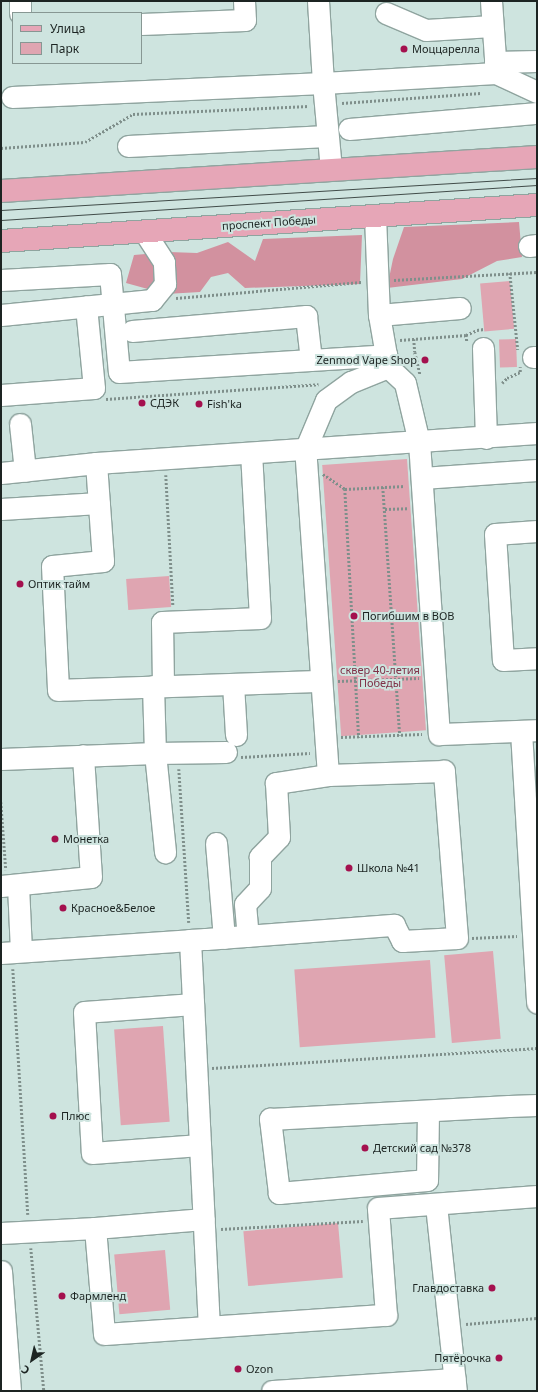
<!DOCTYPE html>
<meta charset="utf-8">
<style>
body{margin:0}
#map{position:relative;width:538px;height:1392px;overflow:hidden;background:#cee4df;font-family:"Noto Sans",sans-serif}
div>[style]{position:absolute}
[style*='--x']{left:calc(var(--x)*1px);top:calc(var(--y)*1px);width:calc(var(--w)*1px);rotate:calc(var(--a)*1deg)}
.green>*{inset:0;background:#dfa5b1;transform-origin:0 0}
.forest>*{inset:0;background:#d2919f}
.path>*{height:2.5px;margin-top:-1.25px;transform-origin:0;background:repeating-linear-gradient(90deg,#7f8f8b 0 2px,transparent 0 4px)}
.roads{filter:drop-shadow(1px 0 #8fa49f) drop-shadow(-1px 0 #8fa49f) drop-shadow(0 1px #8fa49f) drop-shadow(0 -1px #8fa49f)}
.minor>*{height:21px;margin:-10.5px;padding:0 10.5px;transform-origin:10.5px;border-radius:10.5px;background:#fff}
.major>*{height:22px;margin:-11px;padding:0 11px;transform-origin:11px;border-radius:11px;background:#e6a6b7}
.tram>*{height:1px;margin:-0.5px;padding:0 0.5px;transform-origin:0.5px;border-radius:0.5px;background:#414c49}
.dots>*{width:11px;height:11px;translate:-50% -50%;box-sizing:border-box;border:2px solid #cee4df;border-radius:50%}
span{translate:-50% -50%;white-space:nowrap;text-align:center;line-height:1.15;-webkit-text-stroke:4px #cee4df;paint-order:stroke}
.poi-label{font-size:11px;color:#1c2422}
.left{translate:0 -50%;text-align:left}
.right{translate:-100% -50%;text-align:right}
.street-label{font-size:11px;color:#1c2422}
.park-label{font-size:11px;color:#7f3148}
.frame{position:absolute;inset:0;border:2px solid #1c2422;pointer-events:none}
.legend{position:absolute;left:12px;top:12px;width:130px;height:52px;box-sizing:border-box;background:#cee4df;border:1px solid #879793;margin:0;padding:5px 7px;list-style:none;font-size:12px;color:#1c2422}
.legend li{display:flex;align-items:center;gap:8px;height:20px}
.legend b{width:20px;border:1px solid #879793}
.north{position:absolute;left:12px;top:1340px;width:40px;height:40px;-webkit-text-stroke:3px #cee4df;paint-order:stroke;rotate:214deg;font-size:11px;font-weight:700;line-height:16px;text-align:center;color:#1c2422}
.north::after{content:'';display:block;margin:auto;width:14px;height:18px;background:#1c2422;clip-path:polygon(50% 0,100% 100%,50% 72%,0 100%)}
</style>
<div id="map">
<div class="green">
<div style="left:510px;top:281px;width:48px;height:30px;rotate:85deg"></div>
<div style="left:516px;top:339px;width:28px;height:17px;rotate:88deg"></div>
<div style="left:407px;top:459px;width:272px;height:85px;rotate:86deg"></div>
<div style="left:169px;top:576px;width:31px;height:43px;rotate:86deg"></div>
<div style="left:493px;top:951px;width:88px;height:49px;rotate:85deg"></div>
<div style="left:430px;top:960px;width:78px;height:136px;rotate:86deg"></div>
<div style="left:163px;top:1026px;width:96px;height:49px;rotate:86deg"></div>
<div style="left:338px;top:1223px;width:55px;height:95px;rotate:85deg"></div>
<div style="left:165px;top:1250px;width:60px;height:51px;rotate:85deg"></div>
</div>
<div class="forest">
<div style="clip-path:polygon(519px 222px,522px 257px,497px 261px,462px 279px,387px 288px,393px 259px,404px 227px)"></div>
<div style="clip-path:polygon(362px 235px,360px 284px,245px 288px,228px 273px,211px 277px,200px 292px,166px 294px,126px 283px,134px 255px,169px 252px,197px 253px,228px 242px,255px 261px,263px 239px)"></div>
</div>
<div class="path">
<div style="--x:342;--y:103;--w:139;--a:-4.1"></div>
<div style="--x:1;--y:148;--w:84;--a:-4.1"></div>
<div style="--x:85;--y:142;--w:56;--a:-30.3"></div>
<div style="--x:133;--y:114;--w:176;--a:-2.6"></div>
<div style="--x:510;--y:273;--w:77;--a:84.1"></div>
<div style="--x:394;--y:280;--w:143;--a:-3.2"></div>
<div style="--x:176;--y:298;--w:186;--a:-4.9"></div>
<div style="--x:466;--y:335;--w:12;--a:-24"></div>
<div style="--x:477;--y:330;--w:7;--a:-8"></div>
<div style="--x:414;--y:339;--w:13;--a:86"></div>
<div style="--x:415;--y:352;--w:23;--a:77"></div>
<div style="--x:400;--y:340;--w:66;--a:-4.3"></div>
<div style="--x:466;--y:335;--w:6;--a:81"></div>
<div style="--x:502;--y:383;--w:7;--a:-45"></div>
<div style="--x:507;--y:378;--w:14;--a:-25"></div>
<div style="--x:520;--y:372;--w:5;--a:-90"></div>
<div style="--x:106;--y:399;--w:213;--a:-4"></div>
<div style="--x:323;--y:474;--w:27;--a:34"></div>
<div style="--x:345;--y:489;--w:60;--a:-2.9"></div>
<div style="--x:166;--y:475;--w:130;--a:86.9"></div>
<div style="--x:383;--y:487;--w:249;--a:86.1"></div>
<div style="--x:345;--y:489;--w:249;--a:86.8"></div>
<div style="--x:385;--y:509;--w:23;--a:-2"></div>
<div style="--x:338;--y:681;--w:81;--a:-2.1"></div>
<div style="--x:341;--y:737;--w:81;--a:-2.1"></div>
<div style="--x:241;--y:757;--w:69;--a:-3.3"></div>
<div style="--x:179;--y:769;--w:154;--a:86.3"></div>
<div style="--x:1;--y:802;--w:68;--a:85.8"></div>
<div style="--x:472;--y:938;--w:45;--a:-2.5"></div>
<div style="--x:13;--y:969;--w:246;--a:86.5"></div>
<div style="--x:212;--y:1068;--w:326;--a:-3.5"></div>
<div style="--x:221;--y:1229;--w:142;--a:-3.2"></div>
<div style="--x:31;--y:1248;--w:144;--a:84.8"></div>
<div style="--x:466;--y:1324;--w:71;--a:-4.8"></div>
</div>
<div class="roads">
<div class="minor">
<div style="--x:20;--y:1;--w:12;--a:90"></div>
<div style="--x:318;--y:1;--w:82;--a:86.5"></div>
<div style="--x:323;--y:83;--w:86;--a:84.7"></div>
<div style="--x:491;--y:1;--w:72;--a:86"></div>
<div style="--x:386;--y:13;--w:43;--a:23"></div>
<div style="--x:426;--y:30;--w:66;--a:-3.5"></div>
<div style="--x:141;--y:24;--w:104;--a:-2.2"></div>
<div style="--x:245;--y:20;--w:19;--a:-93"></div>
<div style="--x:495;--y:62;--w:42;--a:-1.4"></div>
<div style="--x:12;--y:97;--w:311;--a:-2.6"></div>
<div style="--x:323;--y:83;--w:173;--a:-3.3"></div>
<div style="--x:496;--y:73;--w:45;--a:24.9"></div>
<div style="--x:349;--y:129;--w:189;--a:-4.9"></div>
<div style="--x:128;--y:146;--w:199;--a:-2.9"></div>
<div style="--x:375;--y:216;--w:99;--a:87.7"></div>
<div style="--x:379;--y:315;--w:41;--a:80.1"></div>
<div style="--x:386;--y:355;--w:12;--a:81"></div>
<div style="--x:388;--y:367;--w:23;--a:43"></div>
<div style="--x:405;--y:383;--w:61;--a:76.7"></div>
<div style="--x:419;--y:442;--w:293;--a:86.1"></div>
<div style="--x:439;--y:734;--w:98;--a:-2.3"></div>
<div style="--x:529;--y:246;--w:8;--a:-7"></div>
<div style="--x:1;--y:280;--w:109;--a:-3.2"></div>
<div style="--x:110;--y:274;--w:98;--a:84.8"></div>
<div style="--x:119;--y:372;--w:268;--a:-3.6"></div>
<div style="--x:1;--y:315;--w:152;--a:-5.7"></div>
<div style="--x:152;--y:300;--w:21;--a:-51"></div>
<div style="--x:165;--y:284;--w:22;--a:-93"></div>
<div style="--x:164;--y:262;--w:37;--a:-123"></div>
<div style="--x:379;--y:315;--w:81;--a:-4.9"></div>
<div style="--x:132;--y:331;--w:175;--a:-4.9"></div>
<div style="--x:306;--y:316;--w:44;--a:83.5"></div>
<div style="--x:483;--y:348;--w:90;--a:88.1"></div>
<div style="--x:533;--y:357;--w:4;--a:0"></div>
<div style="--x:1;--y:395;--w:93;--a:-4.3"></div>
<div style="--x:94;--y:388;--w:82;--a:-95.6"></div>
<div style="--x:20;--y:424;--w:47;--a:83.9"></div>
<div style="--x:96;--y:463;--w:98;--a:85.9"></div>
<div style="--x:103;--y:561;--w:51;--a:174.4"></div>
<div style="--x:52;--y:566;--w:124;--a:87.2"></div>
<div style="--x:58;--y:690;--w:263;--a:-2"></div>
<div style="--x:1;--y:473;--w:96;--a:-6"></div>
<div style="--x:96;--y:463;--w:442;--a:-3.9"></div>
<div style="--x:422;--y:478;--w:115;--a:-4"></div>
<div style="--x:1;--y:509;--w:98;--a:-3.5"></div>
<div style="--x:537;--y:531;--w:42;--a:175.9"></div>
<div style="--x:495;--y:534;--w:126;--a:86.4"></div>
<div style="--x:503;--y:660;--w:34;--a:-3"></div>
<div style="--x:233;--y:684;--w:51;--a:86.6"></div>
<div style="--x:163;--y:685;--w:63;--a:-90.9"></div>
<div style="--x:162;--y:622;--w:98;--a:-2.3"></div>
<div style="--x:260;--y:618;--w:165;--a:-93.1"></div>
<div style="--x:153;--y:686;--w:67;--a:88.3"></div>
<div style="--x:155;--y:753;--w:100;--a:84.2"></div>
<div style="--x:521;--y:731;--w:272;--a:86.6"></div>
<div style="--x:1;--y:759;--w:154;--a:-2.2"></div>
<div style="--x:155;--y:753;--w:71;--a:-0.8"></div>
<div style="--x:328;--y:775;--w:326;--a:-94"></div>
<div style="--x:305;--y:450;--w:54;--a:-67.2"></div>
<div style="--x:326;--y:400;--w:31;--a:-36"></div>
<div style="--x:351;--y:382;--w:40;--a:-22"></div>
<div style="--x:216;--y:843;--w:95;--a:85.2"></div>
<div style="--x:18;--y:885;--w:66;--a:87.4"></div>
<div style="--x:1;--y:886;--w:90;--a:-5.7"></div>
<div style="--x:91;--y:877;--w:122;--a:-93.8"></div>
<div style="--x:190;--y:940;--w:16;--a:-4"></div>
<div style="--x:206;--y:939;--w:189;--a:-4.3"></div>
<div style="--x:394;--y:925;--w:18;--a:63"></div>
<div style="--x:402;--y:941;--w:55;--a:-3.1"></div>
<div style="--x:457;--y:938;--w:168;--a:-94.5"></div>
<div style="--x:444;--y:771;--w:116;--a:178"></div>
<div style="--x:328;--y:775;--w:53;--a:171.3"></div>
<div style="--x:276;--y:783;--w:54;--a:86.8"></div>
<div style="--x:279;--y:837;--w:28;--a:134"></div>
<div style="--x:260;--y:857;--w:31;--a:90"></div>
<div style="--x:260;--y:888;--w:22;--a:133"></div>
<div style="--x:245;--y:904;--w:32;--a:85"></div>
<div style="--x:1;--y:953;--w:189;--a:-3.9"></div>
<div style="--x:190;--y:940;--w:386;--a:87.2"></div>
<div style="--x:193;--y:1004;--w:109;--a:175.8"></div>
<div style="--x:84;--y:1012;--w:141;--a:86.8"></div>
<div style="--x:92;--y:1153;--w:108;--a:-4.2"></div>
<div style="--x:428;--y:1111;--w:69;--a:90.8"></div>
<div style="--x:427;--y:1180;--w:149;--a:175"></div>
<div style="--x:279;--y:1193;--w:75;--a:-96.9"></div>
<div style="--x:270;--y:1119;--w:239;--a:-3.1"></div>
<div style="--x:509;--y:1106;--w:28;--a:-2"></div>
<div style="--x:436;--y:1205;--w:187;--a:83.9"></div>
<div style="--x:95;--y:1228;--w:106;--a:85.1"></div>
<div style="--x:104;--y:1334;--w:283;--a:-3.9"></div>
<div style="--x:386;--y:1315;--w:107;--a:-94.3"></div>
<div style="--x:378;--y:1208;--w:159;--a:-4.3"></div>
<div style="--x:1;--y:1233;--w:94;--a:-3"></div>
<div style="--x:95;--y:1228;--w:109;--a:-4.7"></div>
<div style="--x:1;--y:1271;--w:120;--a:85.7"></div>
<div style="--x:272;--y:1391;--w:183;--a:-3.8"></div>
</div>
<div class="major">
<div style="--x:1;--y:191;--w:537;--a:-3.63"></div>
<div style="--x:1;--y:241;--w:537;--a:-3.84"></div>
</div>
</div>
<div class="tram">
<div style="--x:1;--y:210;--w:537;--a:-3.42"></div>
<div style="--x:1;--y:220;--w:537;--a:-3.74"></div>
</div>
<div class="dots">
<div style="left:404px;top:49px;background:#a4104e"></div>
<div style="left:425px;top:360px;background:#a4104e"></div>
<div style="left:142px;top:403px;background:#a4104e"></div>
<div style="left:199px;top:404px;background:#a4104e"></div>
<div style="left:20px;top:584px;background:#a4104e"></div>
<div style="left:354px;top:616px;background:#a4104e"></div>
<div style="left:55px;top:839px;background:#a4104e"></div>
<div style="left:349px;top:868px;background:#a4104e"></div>
<div style="left:63px;top:908px;background:#a4104e"></div>
<div style="left:53px;top:1116px;background:#a4104e"></div>
<div style="left:365px;top:1148px;background:#a4104e"></div>
<div style="left:492px;top:1288px;background:#a4104e"></div>
<div style="left:62px;top:1296px;background:#a4104e"></div>
<div style="left:499px;top:1358px;background:#a4104e"></div>
<div style="left:238px;top:1369px;background:#a4104e"></div>
</div>
<div class="poi-label">
<span class="left" style="left:412px;top:49px">Моццарелла</span>
<span class="right" style="left:417px;top:360px">Zenmod Vape Shop</span>
<span class="left" style="left:150px;top:403px">СДЭК</span>
<span class="left" style="left:207px;top:404px">Fish'ka</span>
<span class="left" style="left:28px;top:584px">Оптик тайм</span>
<span class="left" style="left:362px;top:616px">Погибшим в ВОВ</span>
<span class="left" style="left:63px;top:839px">Монетка</span>
<span class="left" style="left:357px;top:868px">Школа №41</span>
<span class="left" style="left:71px;top:908px">Красное&amp;Белое</span>
<span class="left" style="left:61px;top:1116px">Плюс</span>
<span class="left" style="left:373px;top:1148px">Детский сад №378</span>
<span class="right" style="left:484px;top:1288px">Главдоставка</span>
<span class="left" style="left:70px;top:1296px">Фармленд</span>
<span class="right" style="left:491px;top:1358px">Пятёрочка</span>
<span class="left" style="left:246px;top:1369px">Ozon</span>
</div>
<div class="street-label">
<span style="left:269px;top:223px;rotate:-4deg">проспект Победы</span>
</div>
<div class="park-label">
<span style="left:380px;top:677px">сквер 40-летия<br>Победы</span>
</div>
<div class="frame"></div>
<ul class="legend">
<li><b style="height:5px;background:#e6a6b7"></b>Улица</li>
<li><b style="height:11px;background:#dfa5b1"></b>Парк</li>
</ul>
<div class="north">С</div>
</div>
